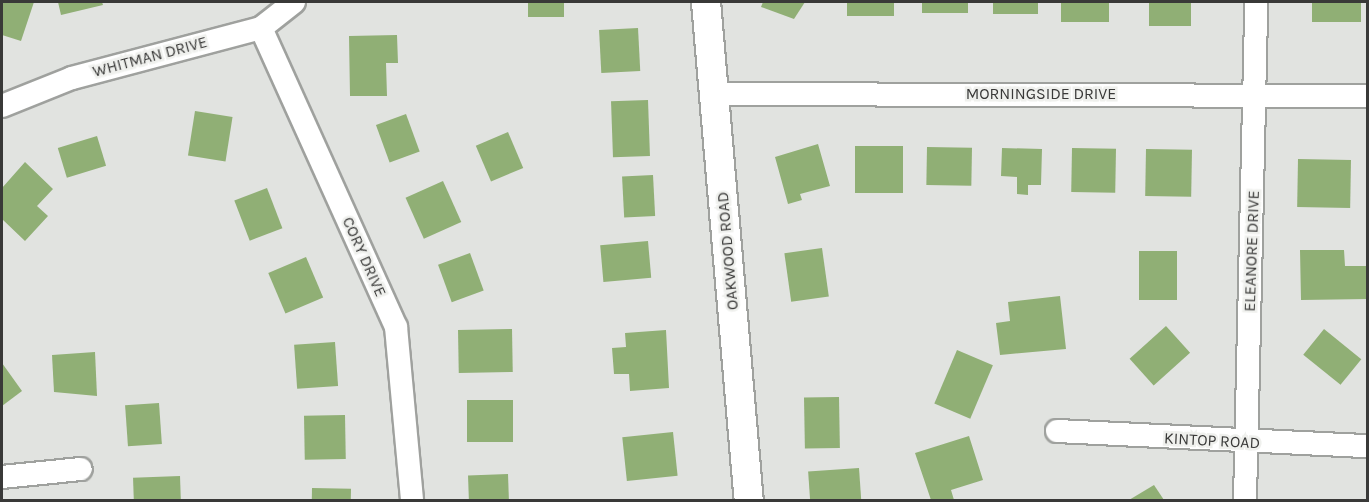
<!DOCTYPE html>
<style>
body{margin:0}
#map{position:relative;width:1369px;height:502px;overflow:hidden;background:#e1e3e0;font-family:Karla,sans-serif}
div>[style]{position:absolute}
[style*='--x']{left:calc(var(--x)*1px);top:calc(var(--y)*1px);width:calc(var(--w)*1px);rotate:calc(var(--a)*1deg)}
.building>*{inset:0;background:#90af75;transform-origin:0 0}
.roads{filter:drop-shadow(2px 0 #9fa19e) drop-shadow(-2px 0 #9fa19e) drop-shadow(0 2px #9fa19e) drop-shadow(0 -2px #9fa19e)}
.minor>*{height:22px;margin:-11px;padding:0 11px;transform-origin:11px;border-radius:11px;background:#fff}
.tertiary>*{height:28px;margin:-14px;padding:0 14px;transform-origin:14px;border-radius:14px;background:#fff}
span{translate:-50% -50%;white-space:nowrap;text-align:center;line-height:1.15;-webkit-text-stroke:5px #eff0ed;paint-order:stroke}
.street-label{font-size:16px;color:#393938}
.frame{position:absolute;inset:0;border:3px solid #393938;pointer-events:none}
</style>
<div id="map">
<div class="building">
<div style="clip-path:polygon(2px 2px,34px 2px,21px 41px,2px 35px)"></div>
<div style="clip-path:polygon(58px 2px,102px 2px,103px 5px,61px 15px)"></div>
<div style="left:528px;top:2px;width:36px;height:15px"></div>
<div style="clip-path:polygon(763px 2px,805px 2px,794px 19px,761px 7px)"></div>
<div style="left:847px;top:2px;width:47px;height:14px"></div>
<div style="left:922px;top:2px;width:46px;height:11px"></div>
<div style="left:993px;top:2px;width:45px;height:12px"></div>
<div style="left:1061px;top:2px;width:48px;height:20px"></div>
<div style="left:1149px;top:2px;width:42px;height:24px"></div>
<div style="left:1312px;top:2px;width:49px;height:20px"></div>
<div style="left:638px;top:28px;width:43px;height:39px;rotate:87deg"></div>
<div style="clip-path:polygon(397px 35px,398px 63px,386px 63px,387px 96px,350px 96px,349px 36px)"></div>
<div style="left:648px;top:100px;width:56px;height:37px;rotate:88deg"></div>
<div style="left:195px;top:111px;width:38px;height:45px;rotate:9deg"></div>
<div style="left:406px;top:114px;width:40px;height:32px;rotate:70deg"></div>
<div style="left:508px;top:132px;width:39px;height:35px;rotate:67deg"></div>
<div style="left:97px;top:136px;width:31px;height:41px;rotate:73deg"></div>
<div style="clip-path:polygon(818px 144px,830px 186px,800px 194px,802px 200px,788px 204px,775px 157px)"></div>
<div style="left:903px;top:146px;width:47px;height:48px;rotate:90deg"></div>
<div style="left:927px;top:147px;width:45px;height:38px;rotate:1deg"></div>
<div style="clip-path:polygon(1002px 148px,1042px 149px,1041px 185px,1028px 185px,1028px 195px,1017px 194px,1017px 177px,1001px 176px)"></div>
<div style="left:1072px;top:148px;width:44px;height:44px;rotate:1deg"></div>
<div style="left:1146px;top:149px;width:46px;height:47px;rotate:1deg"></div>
<div style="left:1298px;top:159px;width:53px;height:48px;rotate:1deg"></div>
<div style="clip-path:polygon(25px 162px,53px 189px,37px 206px,48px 216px,25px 241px,2px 219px,2px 188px)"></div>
<div style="left:653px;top:175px;width:41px;height:31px;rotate:87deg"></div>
<div style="left:443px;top:181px;width:45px;height:41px;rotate:66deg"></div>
<div style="left:267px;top:188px;width:43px;height:35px;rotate:69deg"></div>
<div style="left:648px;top:241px;width:37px;height:48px;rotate:85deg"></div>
<div style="left:822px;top:248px;width:49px;height:38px;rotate:82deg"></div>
<div style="clip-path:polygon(1300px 250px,1344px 250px,1345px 266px,1368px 266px,1368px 299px,1301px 300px)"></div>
<div style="left:1139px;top:251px;width:38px;height:49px"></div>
<div style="left:470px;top:253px;width:40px;height:34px;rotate:70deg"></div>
<div style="left:306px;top:257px;width:44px;height:41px;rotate:67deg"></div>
<div style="clip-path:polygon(1060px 296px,1066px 349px,1000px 355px,996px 323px,1010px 321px,1008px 302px)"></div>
<div style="left:1166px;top:326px;width:36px;height:49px;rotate:48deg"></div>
<div style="left:512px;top:329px;width:43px;height:54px;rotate:89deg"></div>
<div style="left:1324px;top:329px;width:48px;height:33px;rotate:39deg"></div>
<div style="clip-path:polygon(666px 330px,669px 388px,630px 391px,629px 374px,614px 374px,612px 348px,626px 347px,625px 333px)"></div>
<div style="left:335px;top:342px;width:44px;height:41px;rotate:86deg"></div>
<div style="left:957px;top:350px;width:39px;height:58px;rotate:23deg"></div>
<div style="clip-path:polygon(95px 352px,97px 396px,54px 392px,52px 355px)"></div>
<div style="clip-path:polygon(2px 363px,22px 391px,2px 406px)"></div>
<div style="left:839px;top:397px;width:51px;height:35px;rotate:89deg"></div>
<div style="left:467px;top:400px;width:46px;height:42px"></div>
<div style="left:159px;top:403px;width:41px;height:34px;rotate:86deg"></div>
<div style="left:345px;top:415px;width:44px;height:41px;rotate:89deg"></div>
<div style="left:673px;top:432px;width:44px;height:51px;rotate:84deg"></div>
<div style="clip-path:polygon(969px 436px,983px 480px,951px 490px,954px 500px,931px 500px,915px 453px)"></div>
<div style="left:859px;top:468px;width:32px;height:51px;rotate:86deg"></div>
<div style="left:508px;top:474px;width:26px;height:40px;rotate:88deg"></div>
<div style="left:180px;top:476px;width:24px;height:47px;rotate:88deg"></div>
<div style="clip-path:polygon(1154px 485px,1164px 500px,1129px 500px)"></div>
<div style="left:312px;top:488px;width:39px;height:12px;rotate:1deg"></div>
</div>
<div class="roads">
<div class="minor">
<div style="--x:261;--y:28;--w:328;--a:65.7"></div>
<div style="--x:396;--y:327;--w:174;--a:84.7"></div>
<div style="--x:714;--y:94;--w:654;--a:0.18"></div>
<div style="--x:2;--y:106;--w:75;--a:-21.8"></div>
<div style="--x:72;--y:78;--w:196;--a:-14.8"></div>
<div style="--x:261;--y:28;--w:42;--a:-38.2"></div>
<div style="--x:1057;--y:431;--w:311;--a:2.8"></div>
<div style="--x:2;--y:477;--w:79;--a:-5.8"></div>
<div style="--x:1245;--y:500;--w:498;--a:-88.7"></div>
</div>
<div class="tertiary">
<div style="--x:706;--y:2;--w:500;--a:85.1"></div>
</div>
</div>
<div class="street-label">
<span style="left:150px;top:57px;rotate:-15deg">WHITMAN DRIVE</span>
<span style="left:1041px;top:94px">MORNINGSIDE DRIVE</span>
<span style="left:728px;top:251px;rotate:-95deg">OAKWOOD ROAD</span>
<span style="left:1252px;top:251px;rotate:-88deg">ELEANORE DRIVE</span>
<span style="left:364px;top:257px;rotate:66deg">CORY DRIVE</span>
<span style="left:1212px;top:441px;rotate:3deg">KINTOP ROAD</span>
</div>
<div class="frame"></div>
</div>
